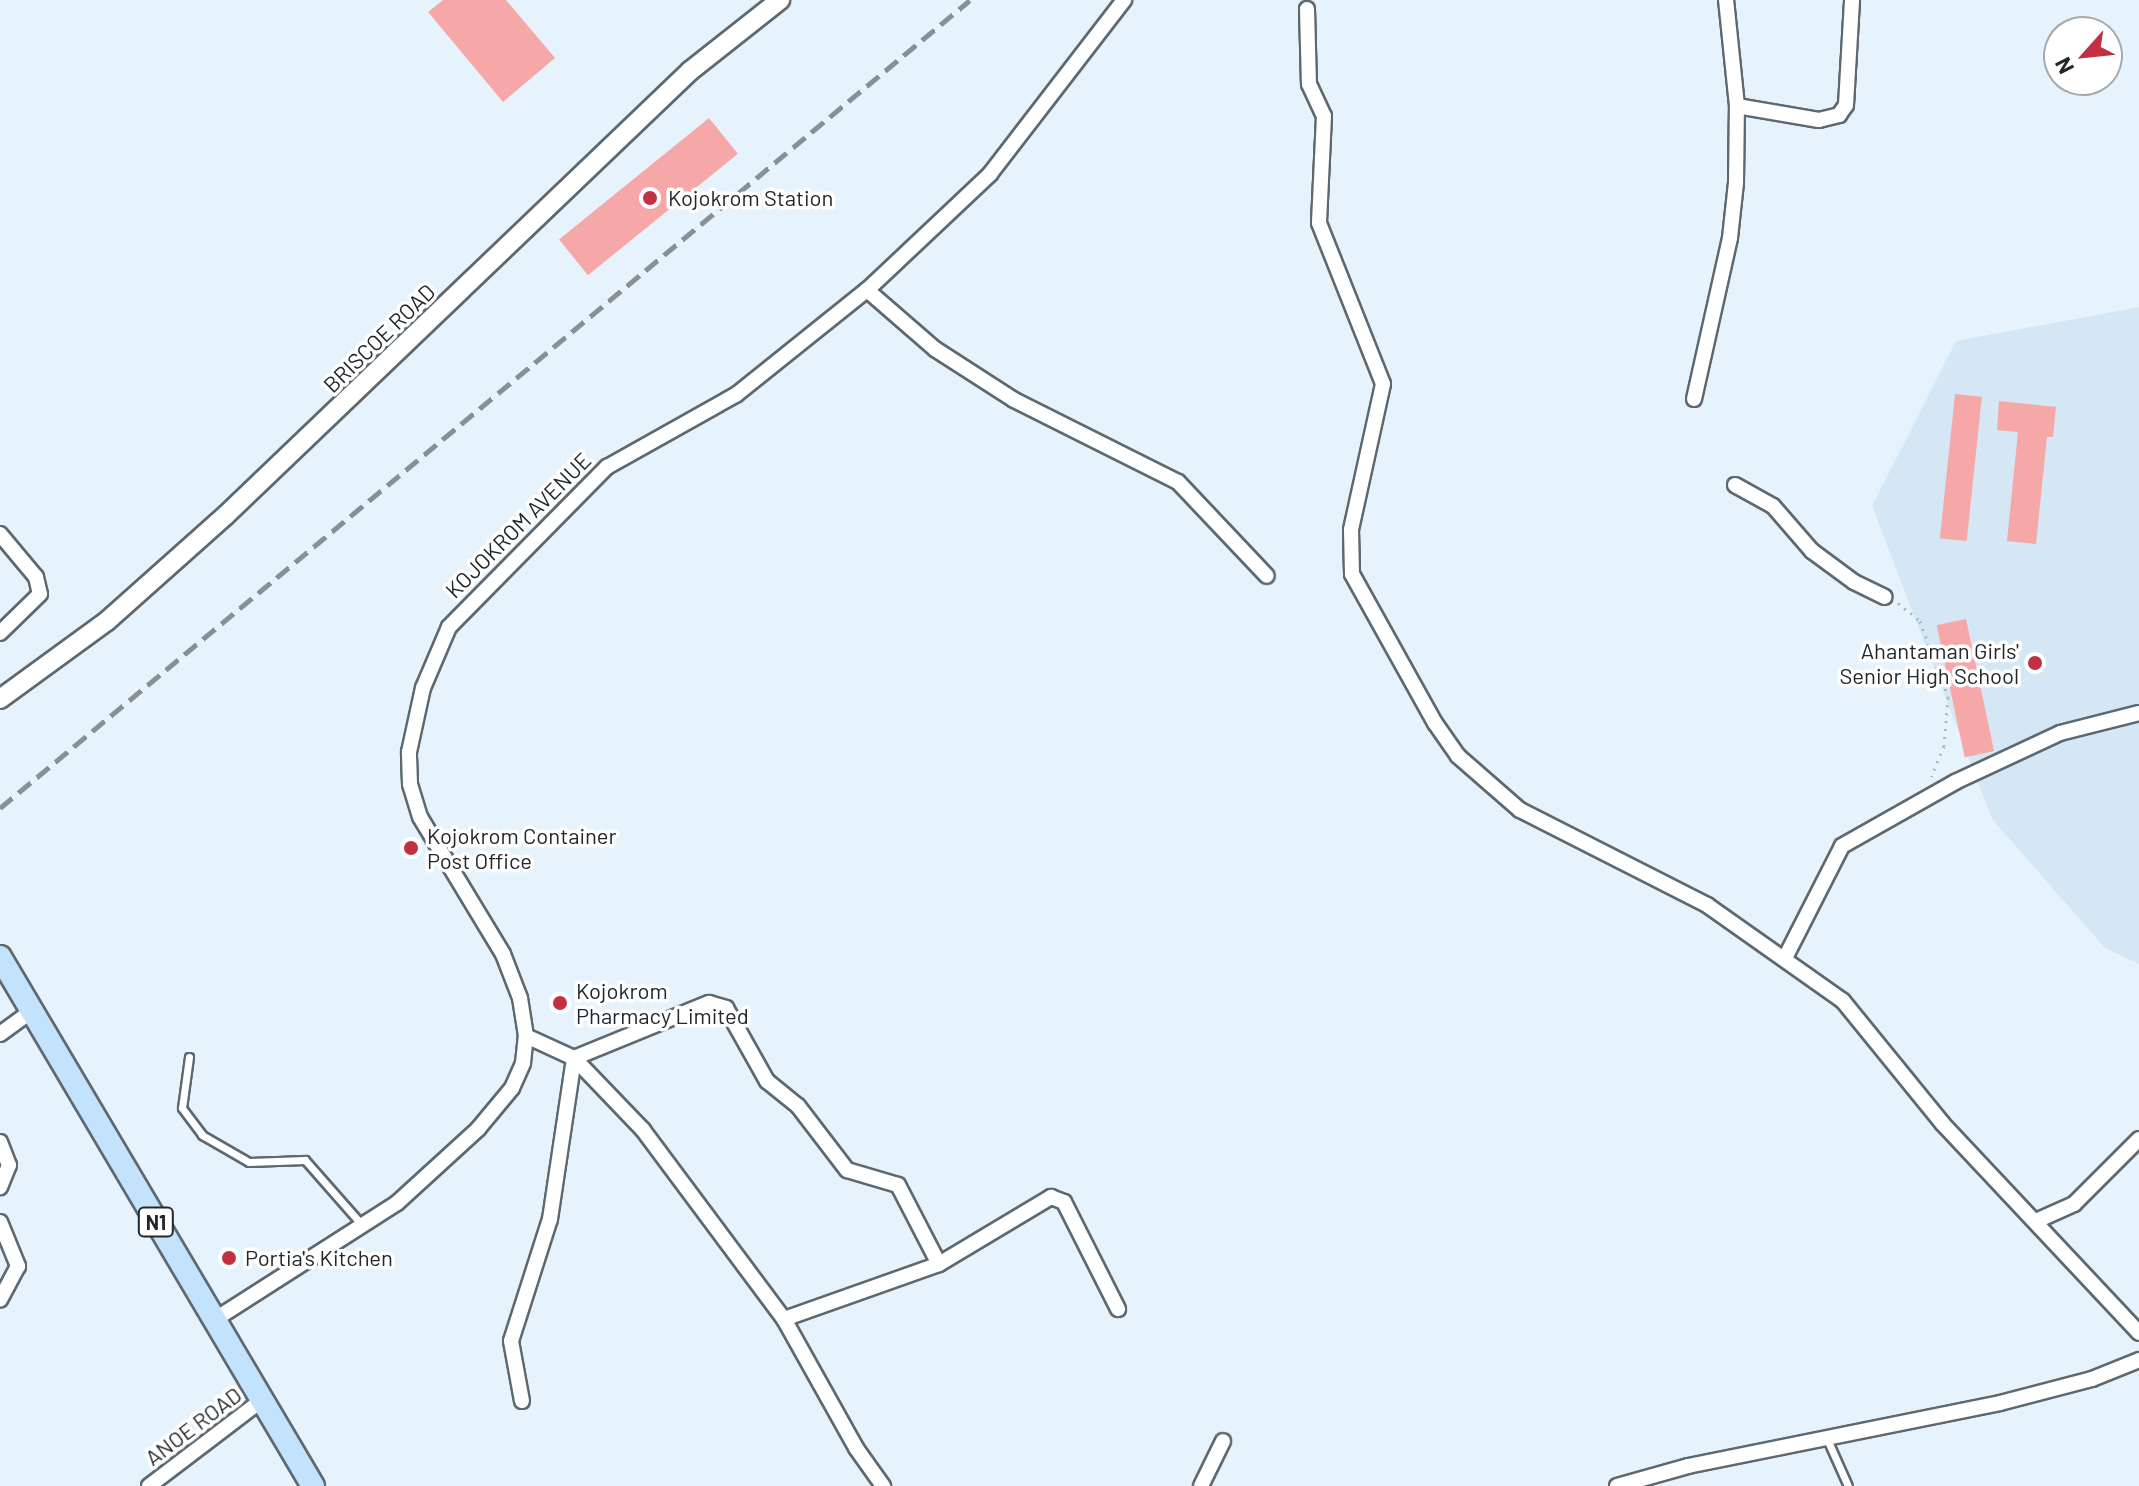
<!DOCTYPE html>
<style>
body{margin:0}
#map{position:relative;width:2139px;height:1486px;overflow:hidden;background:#e7f3fc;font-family:Barlow,sans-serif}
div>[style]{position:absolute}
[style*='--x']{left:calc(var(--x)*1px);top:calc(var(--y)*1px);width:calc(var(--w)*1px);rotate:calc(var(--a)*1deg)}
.built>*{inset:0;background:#d5e7f5}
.building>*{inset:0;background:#f6a8a8;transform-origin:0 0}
.path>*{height:3px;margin-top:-1.5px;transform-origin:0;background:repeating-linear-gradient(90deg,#abb5bc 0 2px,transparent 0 8px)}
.roads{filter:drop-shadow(2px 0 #5e6870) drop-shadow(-2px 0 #5e6870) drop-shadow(0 2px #5e6870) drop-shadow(0 -2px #5e6870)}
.service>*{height:7px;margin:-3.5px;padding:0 3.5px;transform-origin:3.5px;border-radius:3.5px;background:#fff}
.minor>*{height:14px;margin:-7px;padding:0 7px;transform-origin:7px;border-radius:7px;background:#fff}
.tertiary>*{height:18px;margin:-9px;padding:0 9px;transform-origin:9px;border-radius:9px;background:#fff}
.trunk>*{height:22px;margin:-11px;padding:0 11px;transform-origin:11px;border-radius:11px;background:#c3e3fc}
.rail>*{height:5px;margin-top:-2.5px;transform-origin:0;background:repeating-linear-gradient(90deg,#889096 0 16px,transparent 0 24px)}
.dots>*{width:22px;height:22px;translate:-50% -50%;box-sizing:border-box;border:4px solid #fff;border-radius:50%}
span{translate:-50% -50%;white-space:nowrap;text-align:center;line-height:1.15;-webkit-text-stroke:7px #fff;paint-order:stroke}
.shield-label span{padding:2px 6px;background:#fff;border:2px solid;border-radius:6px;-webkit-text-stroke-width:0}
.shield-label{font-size:20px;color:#23272b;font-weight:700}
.poi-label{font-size:22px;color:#23272b}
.left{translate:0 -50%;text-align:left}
.right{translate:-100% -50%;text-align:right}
.street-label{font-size:22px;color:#23272b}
.north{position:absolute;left:2043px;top:16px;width:80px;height:80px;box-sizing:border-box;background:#fff;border:2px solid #a7a9aa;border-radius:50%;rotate:243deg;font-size:22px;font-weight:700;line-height:32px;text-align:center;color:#23272b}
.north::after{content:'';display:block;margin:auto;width:28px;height:36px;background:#c13142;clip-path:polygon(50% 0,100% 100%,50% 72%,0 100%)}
</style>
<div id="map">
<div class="built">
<div style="clip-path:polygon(2139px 307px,2139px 964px,2105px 948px,1992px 819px,1872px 506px,1956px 341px)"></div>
</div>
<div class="building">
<div style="clip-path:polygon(443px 0,506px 0,555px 58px,503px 102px,428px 12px)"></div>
<div style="left:709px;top:118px;width:46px;height:193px;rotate:51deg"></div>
<div style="left:1955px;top:394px;width:27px;height:145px;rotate:6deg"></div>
<div style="clip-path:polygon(1999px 401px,2056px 407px,2053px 437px,2047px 437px,2036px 544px,2007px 541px,2018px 432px,1997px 430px)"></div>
<div style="left:1966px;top:619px;width:135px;height:30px;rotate:78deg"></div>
</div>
<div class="path">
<div style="--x:1898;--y:603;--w:28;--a:39"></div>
<div style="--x:1920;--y:621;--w:81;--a:69.8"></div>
<div style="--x:1948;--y:697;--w:49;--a:94.7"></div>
<div style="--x:1944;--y:746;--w:33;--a:113"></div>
</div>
<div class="roads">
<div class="service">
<div style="--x:189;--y:1057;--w:51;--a:97.8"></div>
<div style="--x:182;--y:1108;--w:34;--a:53"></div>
<div style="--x:202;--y:1135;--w:54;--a:29.9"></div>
<div style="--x:249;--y:1162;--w:56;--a:-2"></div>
<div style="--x:305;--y:1160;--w:88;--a:48.7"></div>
<div style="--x:1827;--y:1439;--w:51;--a:65.9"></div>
</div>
<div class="minor">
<div style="--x:1307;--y:9;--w:75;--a:88.5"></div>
<div style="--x:1309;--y:84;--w:35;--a:65"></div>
<div style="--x:1324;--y:116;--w:107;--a:92.7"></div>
<div style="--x:1319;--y:223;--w:173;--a:68.3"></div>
<div style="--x:1383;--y:384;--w:149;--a:102.4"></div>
<div style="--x:1351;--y:530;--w:44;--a:88.7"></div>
<div style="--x:1352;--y:574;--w:171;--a:60.9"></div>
<div style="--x:1435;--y:723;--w:40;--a:55.1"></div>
<div style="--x:1458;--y:756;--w:82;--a:41.1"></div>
<div style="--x:1520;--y:810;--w:210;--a:26.9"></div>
<div style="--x:1707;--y:905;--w:166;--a:35.2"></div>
<div style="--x:1843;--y:1001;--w:157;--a:50.9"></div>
<div style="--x:1942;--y:1123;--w:288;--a:46.8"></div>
<div style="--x:1737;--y:106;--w:83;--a:9.7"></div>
<div style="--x:1819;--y:120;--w:21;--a:-14"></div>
<div style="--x:1839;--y:115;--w:12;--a:-55"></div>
<div style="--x:1846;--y:105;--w:105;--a:-86.7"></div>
<div style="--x:867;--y:290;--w:90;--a:40.9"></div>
<div style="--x:935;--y:349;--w:94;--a:32.8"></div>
<div style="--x:1014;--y:400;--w:183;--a:26.6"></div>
<div style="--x:1178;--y:482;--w:129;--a:46.6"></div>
<div style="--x:1694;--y:399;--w:165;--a:-77.4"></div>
<div style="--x:1730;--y:238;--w:55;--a:-83.8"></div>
<div style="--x:1736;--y:183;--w:77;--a:-89.3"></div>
<div style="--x:1737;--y:106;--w:107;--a:-95.9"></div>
<div style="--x:1735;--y:485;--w:43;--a:28.9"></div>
<div style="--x:1773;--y:506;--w:60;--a:49.1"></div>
<div style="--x:1812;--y:551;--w:52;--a:36.4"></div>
<div style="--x:1854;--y:582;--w:34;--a:26"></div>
<div style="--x:0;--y:534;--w:56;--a:50.1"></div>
<div style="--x:36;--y:577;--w:17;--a:77"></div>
<div style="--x:40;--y:594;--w:56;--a:135.7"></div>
<div style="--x:1786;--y:956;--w:123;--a:-63"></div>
<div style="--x:1842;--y:846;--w:130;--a:-29.5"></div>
<div style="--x:1955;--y:782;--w:116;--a:-25"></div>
<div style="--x:2060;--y:733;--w:81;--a:-14.2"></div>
<div style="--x:0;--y:1034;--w:37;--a:-36"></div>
<div style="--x:526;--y:1036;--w:53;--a:24.6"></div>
<div style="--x:574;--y:1058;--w:100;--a:46.2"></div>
<div style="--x:643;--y:1130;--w:236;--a:53.3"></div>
<div style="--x:784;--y:1319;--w:148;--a:60.8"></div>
<div style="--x:856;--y:1448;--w:47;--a:54.6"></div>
<div style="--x:0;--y:1142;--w:25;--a:69"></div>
<div style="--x:9;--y:1165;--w:24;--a:112"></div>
<div style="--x:2036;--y:1221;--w:42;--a:-24.1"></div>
<div style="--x:2074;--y:1204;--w:92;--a:-45"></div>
<div style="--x:0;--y:1222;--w:48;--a:67.8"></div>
<div style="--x:18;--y:1266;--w:38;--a:118"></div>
<div style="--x:784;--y:1319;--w:164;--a:-19.5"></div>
<div style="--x:939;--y:1264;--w:131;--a:-30.9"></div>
<div style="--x:1051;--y:1197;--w:14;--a:21"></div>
<div style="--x:1064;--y:1202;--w:120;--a:63.2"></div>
<div style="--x:214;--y:1320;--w:217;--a:-32.6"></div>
<div style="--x:397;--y:1203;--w:110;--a:-42.4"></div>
<div style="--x:478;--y:1129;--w:53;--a:-50.3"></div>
<div style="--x:512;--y:1088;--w:27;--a:-66"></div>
<div style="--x:523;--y:1063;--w:27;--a:-84"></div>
<div style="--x:526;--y:1036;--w:38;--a:-99"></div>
<div style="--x:520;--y:998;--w:47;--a:-111.1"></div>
<div style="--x:503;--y:954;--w:160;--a:-121.2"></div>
<div style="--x:420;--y:817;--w:34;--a:-107"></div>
<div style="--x:410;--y:784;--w:32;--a:-92"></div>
<div style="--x:409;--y:752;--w:66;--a:-77.7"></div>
<div style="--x:423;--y:688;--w:66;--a:-66.9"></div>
<div style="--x:449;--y:627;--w:225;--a:-45.4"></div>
<div style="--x:607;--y:467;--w:149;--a:-29.3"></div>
<div style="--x:737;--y:394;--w:166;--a:-38.7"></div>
<div style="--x:867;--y:290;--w:169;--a:-43.3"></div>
<div style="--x:990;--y:174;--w:220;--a:-52.4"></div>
<div style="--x:522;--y:1401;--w:61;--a:-100.4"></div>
<div style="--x:511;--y:1341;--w:128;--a:-72.3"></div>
<div style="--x:550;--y:1219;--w:163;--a:-81.5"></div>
<div style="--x:574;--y:1058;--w:146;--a:-22.2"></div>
<div style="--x:709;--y:1003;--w:18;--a:16"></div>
<div style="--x:726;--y:1008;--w:84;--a:60.7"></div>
<div style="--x:767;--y:1081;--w:40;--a:39"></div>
<div style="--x:798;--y:1106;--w:81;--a:52.6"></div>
<div style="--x:847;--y:1170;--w:53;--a:16.4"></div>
<div style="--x:898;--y:1185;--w:89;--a:62.6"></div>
<div style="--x:149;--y:1486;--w:142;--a:-37.3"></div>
<div style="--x:1201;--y:1486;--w:50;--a:-63.9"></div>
<div style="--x:1617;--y:1486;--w:74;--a:-15.7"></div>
<div style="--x:1688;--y:1466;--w:318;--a:-11.4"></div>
<div style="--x:2000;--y:1403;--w:95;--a:-14.6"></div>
<div style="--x:2092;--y:1379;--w:51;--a:-22"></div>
</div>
<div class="tertiary">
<div style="--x:0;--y:699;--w:132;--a:-36.1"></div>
<div style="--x:107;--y:621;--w:159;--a:-41.7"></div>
<div style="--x:226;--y:515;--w:642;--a:-43.74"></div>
<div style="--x:690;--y:71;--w:115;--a:-38.3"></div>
</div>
<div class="trunk">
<div style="--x:0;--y:957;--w:615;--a:59.39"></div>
</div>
</div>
<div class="rail">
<div style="--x:0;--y:808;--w:1262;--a:-39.79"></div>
</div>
<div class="dots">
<div style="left:650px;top:198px;background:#c13142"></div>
<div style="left:2035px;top:663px;background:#c13142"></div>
<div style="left:411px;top:848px;background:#c13142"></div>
<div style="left:560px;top:1003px;background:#c13142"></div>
<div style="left:229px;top:1258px;background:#c13142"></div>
</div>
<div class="shield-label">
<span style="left:156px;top:1222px">N1</span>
</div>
<div class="poi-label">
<span class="left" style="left:668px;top:198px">Kojokrom Station</span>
<span class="right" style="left:2019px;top:663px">Ahantaman Girls'<br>Senior High School</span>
<span class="left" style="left:427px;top:848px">Kojokrom Container<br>Post Office</span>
<span class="left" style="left:576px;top:1003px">Kojokrom<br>Pharmacy Limited</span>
<span class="left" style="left:245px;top:1258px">Portia's Kitchen</span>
</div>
<div class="street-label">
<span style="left:379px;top:338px;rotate:-44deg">BRISCOE ROAD</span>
<span style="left:518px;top:525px;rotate:-45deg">KOJOKROM AVENUE</span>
<span style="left:193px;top:1426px;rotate:-37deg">ANOE ROAD</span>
</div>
<div class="north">N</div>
</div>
